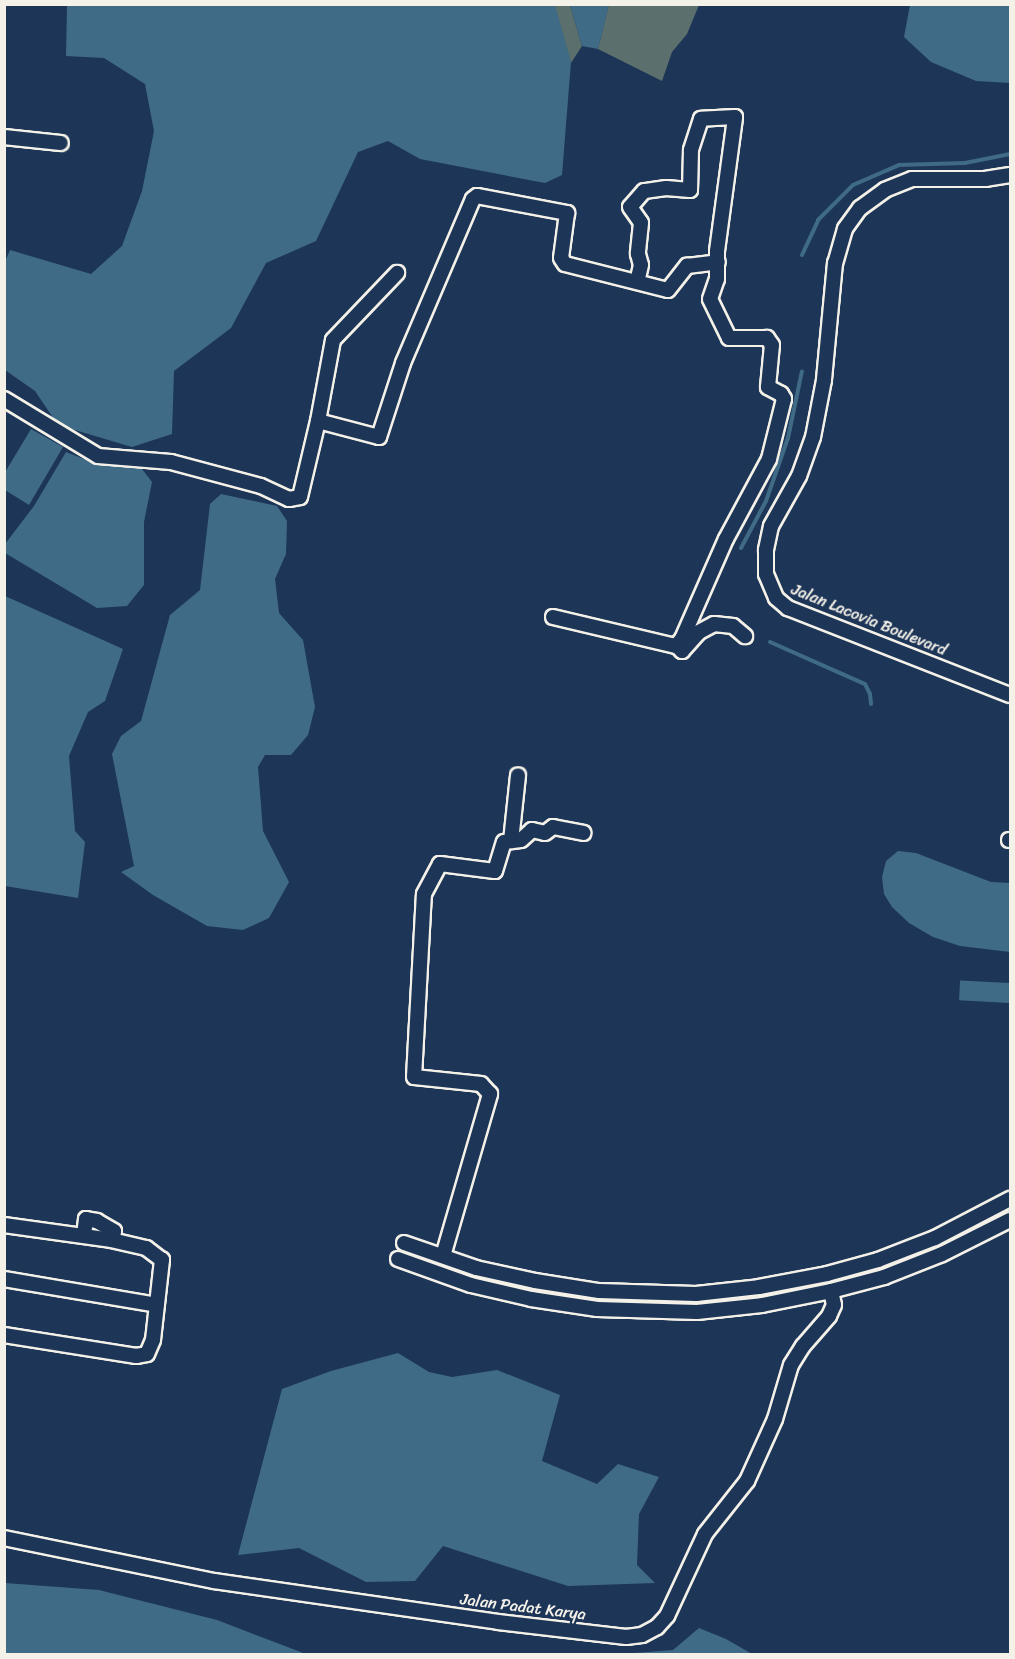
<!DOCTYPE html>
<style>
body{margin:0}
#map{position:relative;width:1015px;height:1659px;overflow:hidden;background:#1d3557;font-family:Sriracha,sans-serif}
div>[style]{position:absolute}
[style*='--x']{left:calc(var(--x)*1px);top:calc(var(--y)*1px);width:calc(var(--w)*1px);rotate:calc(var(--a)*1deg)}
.green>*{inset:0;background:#5b706c}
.water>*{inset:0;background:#406b87;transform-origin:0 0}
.stream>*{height:4px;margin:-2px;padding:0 2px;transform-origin:2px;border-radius:2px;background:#406b87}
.roads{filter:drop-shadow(2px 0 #f4f1e8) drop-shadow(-2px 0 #f4f1e8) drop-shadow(0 2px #f4f1e8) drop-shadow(0 -2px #f4f1e8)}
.minor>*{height:14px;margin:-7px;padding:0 7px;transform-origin:7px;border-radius:7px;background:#1d3557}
span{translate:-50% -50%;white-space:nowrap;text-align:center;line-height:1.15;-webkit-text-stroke:4.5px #1d3557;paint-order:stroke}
.street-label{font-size:16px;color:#f4f1e8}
.frame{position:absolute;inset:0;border:6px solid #f4f1e8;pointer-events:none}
</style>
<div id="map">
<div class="green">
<div style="clip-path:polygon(609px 4px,699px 5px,687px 34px,672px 52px,662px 81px,598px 49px)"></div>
<div style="clip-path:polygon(554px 5px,570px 5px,582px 46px,571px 63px)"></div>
</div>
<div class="water">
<div style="clip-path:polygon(67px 5px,555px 5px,571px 62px,562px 175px,545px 183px,420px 159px,388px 141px,358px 152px,316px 241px,266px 263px,231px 328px,174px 371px,172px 434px,132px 447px,58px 425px,35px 391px,5px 370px,4px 264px,10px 250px,91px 274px,122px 246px,142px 191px,154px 131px,145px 84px,104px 58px,66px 56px)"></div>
<div style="clip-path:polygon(570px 5px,609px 5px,598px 49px,582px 46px)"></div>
<div style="clip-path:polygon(910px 5px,1010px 5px,1010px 83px,976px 81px,931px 62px,904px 37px)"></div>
<div style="clip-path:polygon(31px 429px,63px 447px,29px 505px,5px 490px,4px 474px)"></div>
<div style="clip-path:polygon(66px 452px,94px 463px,142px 469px,152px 482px,144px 522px,144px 585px,127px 606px,97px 608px,5px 553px,5px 544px,34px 506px)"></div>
<div style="clip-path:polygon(221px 494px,277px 506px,287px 521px,286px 554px,275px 579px,279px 613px,303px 640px,315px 707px,308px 735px,291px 755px,265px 755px,258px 767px,263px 831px,289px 882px,269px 918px,243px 930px,207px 926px,153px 895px,121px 872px,134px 866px,112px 754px,121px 736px,141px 721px,170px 615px,200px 590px,210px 504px)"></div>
<div style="clip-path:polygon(5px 596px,123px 649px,105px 701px,88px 712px,69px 756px,75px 831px,85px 842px,78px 898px,5px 886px)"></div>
<div style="clip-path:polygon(898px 851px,916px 853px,991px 882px,1010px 883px,1010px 952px,960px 946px,933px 937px,909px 923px,892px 907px,884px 894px,882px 877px,886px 861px)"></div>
<div style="left:1010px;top:983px;width:20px;height:50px;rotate:93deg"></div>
<div style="clip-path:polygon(398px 1353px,429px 1372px,452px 1377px,497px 1370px,560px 1395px,542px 1461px,597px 1484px,618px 1464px,659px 1477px,639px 1514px,637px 1565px,655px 1583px,568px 1586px,443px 1546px,415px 1581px,366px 1582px,299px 1548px,238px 1555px,282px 1389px,331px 1371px)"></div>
<div style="clip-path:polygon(5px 1583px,99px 1590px,217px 1620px,306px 1654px,5px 1654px)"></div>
<div style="clip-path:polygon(699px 1628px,726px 1639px,752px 1654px,621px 1654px,673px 1650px)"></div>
</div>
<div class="stream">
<div style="--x:802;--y:255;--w:38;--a:-65"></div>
<div style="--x:818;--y:220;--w:49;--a:-45"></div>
<div style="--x:853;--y:185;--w:50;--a:-23.5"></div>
<div style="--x:899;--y:165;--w:66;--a:-1.7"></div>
<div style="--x:965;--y:163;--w:46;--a:-11.3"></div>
<div style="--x:741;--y:548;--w:53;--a:-62"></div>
<div style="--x:766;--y:501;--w:67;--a:-70.8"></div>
<div style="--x:788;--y:438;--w:68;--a:-78.2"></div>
<div style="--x:770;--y:642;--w:104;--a:23.9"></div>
<div style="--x:865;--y:684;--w:11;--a:63"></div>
<div style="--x:870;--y:694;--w:10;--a:84"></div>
</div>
<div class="roads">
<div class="minor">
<div style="--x:4;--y:137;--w:57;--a:6"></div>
<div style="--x:1010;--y:175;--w:24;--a:171"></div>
<div style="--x:986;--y:179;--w:74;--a:180"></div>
<div style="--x:912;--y:179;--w:29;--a:158"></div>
<div style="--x:885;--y:190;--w:31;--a:144"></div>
<div style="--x:860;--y:208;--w:26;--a:126"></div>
<div style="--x:845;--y:229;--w:35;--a:106"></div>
<div style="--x:835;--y:263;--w:118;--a:95.4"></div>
<div style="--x:824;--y:380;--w:58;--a:100.9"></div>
<div style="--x:813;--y:437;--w:41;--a:109.7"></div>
<div style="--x:799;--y:476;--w:57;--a:119.2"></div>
<div style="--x:771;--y:526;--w:25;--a:102"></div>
<div style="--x:766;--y:550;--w:24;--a:90"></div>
<div style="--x:766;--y:574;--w:26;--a:67"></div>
<div style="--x:776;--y:598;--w:16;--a:40"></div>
<div style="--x:788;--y:608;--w:238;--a:21.4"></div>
<div style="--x:4;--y:399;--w:110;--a:31.2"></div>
<div style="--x:98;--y:456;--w:73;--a:4.7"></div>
<div style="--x:171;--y:462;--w:93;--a:14.9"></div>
<div style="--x:261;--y:486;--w:31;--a:25"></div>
<div style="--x:289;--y:499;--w:11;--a:-10"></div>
<div style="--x:300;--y:497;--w:78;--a:-76.7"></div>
<div style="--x:318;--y:421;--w:82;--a:-79.5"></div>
<div style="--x:333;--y:340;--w:93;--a:-46.3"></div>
<div style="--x:318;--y:421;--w:63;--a:14.7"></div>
<div style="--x:379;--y:437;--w:78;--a:-72"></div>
<div style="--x:403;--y:363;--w:178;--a:-66.9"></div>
<div style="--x:473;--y:199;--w:5;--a:-37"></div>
<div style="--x:477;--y:196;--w:92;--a:10.7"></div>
<div style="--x:567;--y:213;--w:45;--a:97.6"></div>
<div style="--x:561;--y:258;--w:7;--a:56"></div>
<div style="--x:565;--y:264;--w:106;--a:14.2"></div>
<div style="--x:668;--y:290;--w:31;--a:-52"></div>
<div style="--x:687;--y:266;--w:31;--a:-7"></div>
<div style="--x:553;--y:617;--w:126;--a:13.3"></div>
<div style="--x:676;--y:646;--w:9;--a:-49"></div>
<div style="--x:682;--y:639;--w:109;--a:-66.3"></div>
<div style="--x:726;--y:539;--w:91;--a:-61.7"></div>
<div style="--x:769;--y:459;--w:62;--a:-76"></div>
<div style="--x:784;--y:399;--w:6;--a:-121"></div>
<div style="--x:781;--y:394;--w:15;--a:-152"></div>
<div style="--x:768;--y:387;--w:42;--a:-84.6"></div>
<div style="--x:772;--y:345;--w:9;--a:-126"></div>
<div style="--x:767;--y:338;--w:38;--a:180"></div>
<div style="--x:729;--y:338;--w:43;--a:-116"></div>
<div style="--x:710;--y:299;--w:21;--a:-71"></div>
<div style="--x:717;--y:279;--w:28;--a:-90"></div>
<div style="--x:717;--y:251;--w:135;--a:-82.3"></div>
<div style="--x:735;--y:117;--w:34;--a:177"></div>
<div style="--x:701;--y:119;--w:33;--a:108"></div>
<div style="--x:691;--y:150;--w:40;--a:91.4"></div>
<div style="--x:690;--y:190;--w:24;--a:-175"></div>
<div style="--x:666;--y:188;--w:22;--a:172"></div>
<div style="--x:644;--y:191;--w:21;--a:131"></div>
<div style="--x:630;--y:207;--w:19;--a:55"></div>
<div style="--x:641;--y:223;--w:31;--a:96"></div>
<div style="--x:638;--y:254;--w:11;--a:75"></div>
<div style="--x:641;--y:265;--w:17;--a:103"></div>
<div style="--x:680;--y:649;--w:3;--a:45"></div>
<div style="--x:682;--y:651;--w:25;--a:-48"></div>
<div style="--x:699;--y:632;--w:17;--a:-28"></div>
<div style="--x:714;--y:624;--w:19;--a:6"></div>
<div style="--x:733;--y:626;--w:16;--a:40"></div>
<div style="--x:1009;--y:840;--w:1;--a:0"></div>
<div style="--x:511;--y:841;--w:66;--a:-83.9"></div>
<div style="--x:4;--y:1225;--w:109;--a:7.9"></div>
<div style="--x:112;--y:1240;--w:9;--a:-77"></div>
<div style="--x:114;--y:1231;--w:20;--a:-150"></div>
<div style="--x:97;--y:1221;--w:11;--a:-170"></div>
<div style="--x:86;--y:1219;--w:17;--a:97"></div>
<div style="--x:404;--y:1243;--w:76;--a:19.1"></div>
<div style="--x:476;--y:1268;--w:60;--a:12.4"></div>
<div style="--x:535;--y:1281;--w:65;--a:8.9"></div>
<div style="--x:599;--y:1291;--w:97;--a:1.8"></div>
<div style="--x:696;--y:1294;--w:63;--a:-6.3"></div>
<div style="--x:759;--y:1287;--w:69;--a:-10.8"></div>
<div style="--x:827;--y:1274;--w:53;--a:-15.4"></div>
<div style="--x:878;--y:1260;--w:61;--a:-21.1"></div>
<div style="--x:935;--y:1238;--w:85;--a:-27.5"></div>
<div style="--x:443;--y:1256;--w:169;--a:-73.8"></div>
<div style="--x:490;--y:1094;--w:13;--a:-132"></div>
<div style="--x:481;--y:1084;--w:67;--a:-174"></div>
<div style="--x:414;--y:1077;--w:183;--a:-86.9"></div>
<div style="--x:424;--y:894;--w:34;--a:-62"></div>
<div style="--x:440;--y:864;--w:55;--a:7.3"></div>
<div style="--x:495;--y:871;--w:30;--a:-73"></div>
<div style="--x:504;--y:842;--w:17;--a:-7"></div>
<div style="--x:521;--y:840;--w:15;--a:-42"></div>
<div style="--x:532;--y:830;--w:13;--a:13"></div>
<div style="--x:545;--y:833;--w:10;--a:-37"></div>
<div style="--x:553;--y:827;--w:31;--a:11"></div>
<div style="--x:398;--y:1259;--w:77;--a:19.6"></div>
<div style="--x:471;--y:1285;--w:62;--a:13.1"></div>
<div style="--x:531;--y:1299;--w:67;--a:8.6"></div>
<div style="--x:597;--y:1309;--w:100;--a:1.7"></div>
<div style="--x:697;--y:1312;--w:65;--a:-6.1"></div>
<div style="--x:762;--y:1305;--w:70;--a:-11.5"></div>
<div style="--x:831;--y:1291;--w:55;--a:-14.8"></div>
<div style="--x:884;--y:1277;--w:62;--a:-21.6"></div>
<div style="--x:942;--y:1254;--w:76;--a:-26.6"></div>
<div style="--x:4;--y:1279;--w:155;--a:9.6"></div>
<div style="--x:4;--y:1335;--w:134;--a:9"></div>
<div style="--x:136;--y:1356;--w:11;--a:-10"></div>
<div style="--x:147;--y:1354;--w:15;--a:-67"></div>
<div style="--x:153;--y:1340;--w:81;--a:-83.6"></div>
<div style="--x:162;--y:1260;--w:20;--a:-143"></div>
<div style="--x:146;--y:1248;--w:35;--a:-167"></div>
<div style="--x:4;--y:1538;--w:214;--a:11.6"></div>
<div style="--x:214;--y:1581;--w:287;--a:8.2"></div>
<div style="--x:498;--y:1622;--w:129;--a:6.7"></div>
<div style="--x:626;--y:1637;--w:16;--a:-7"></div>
<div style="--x:642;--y:1635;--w:17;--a:-28"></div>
<div style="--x:657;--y:1627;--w:15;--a:-48"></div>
<div style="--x:667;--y:1616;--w:90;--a:-65.1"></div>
<div style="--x:705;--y:1534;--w:68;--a:-51.6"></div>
<div style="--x:747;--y:1481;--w:68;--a:-65.7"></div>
<div style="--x:775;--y:1419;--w:56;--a:-73.5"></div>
<div style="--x:791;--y:1365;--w:22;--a:-58"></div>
<div style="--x:803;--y:1346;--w:40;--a:-49"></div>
<div style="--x:829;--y:1316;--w:12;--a:-66"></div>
<div style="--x:834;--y:1305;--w:14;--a:-102"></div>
</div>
</div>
<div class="street-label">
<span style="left:869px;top:620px;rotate:22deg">Jalan Lacovia Boulevard</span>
<span style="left:523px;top:1607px;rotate:7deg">Jalan Padat Karya</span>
</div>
<div class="frame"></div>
</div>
